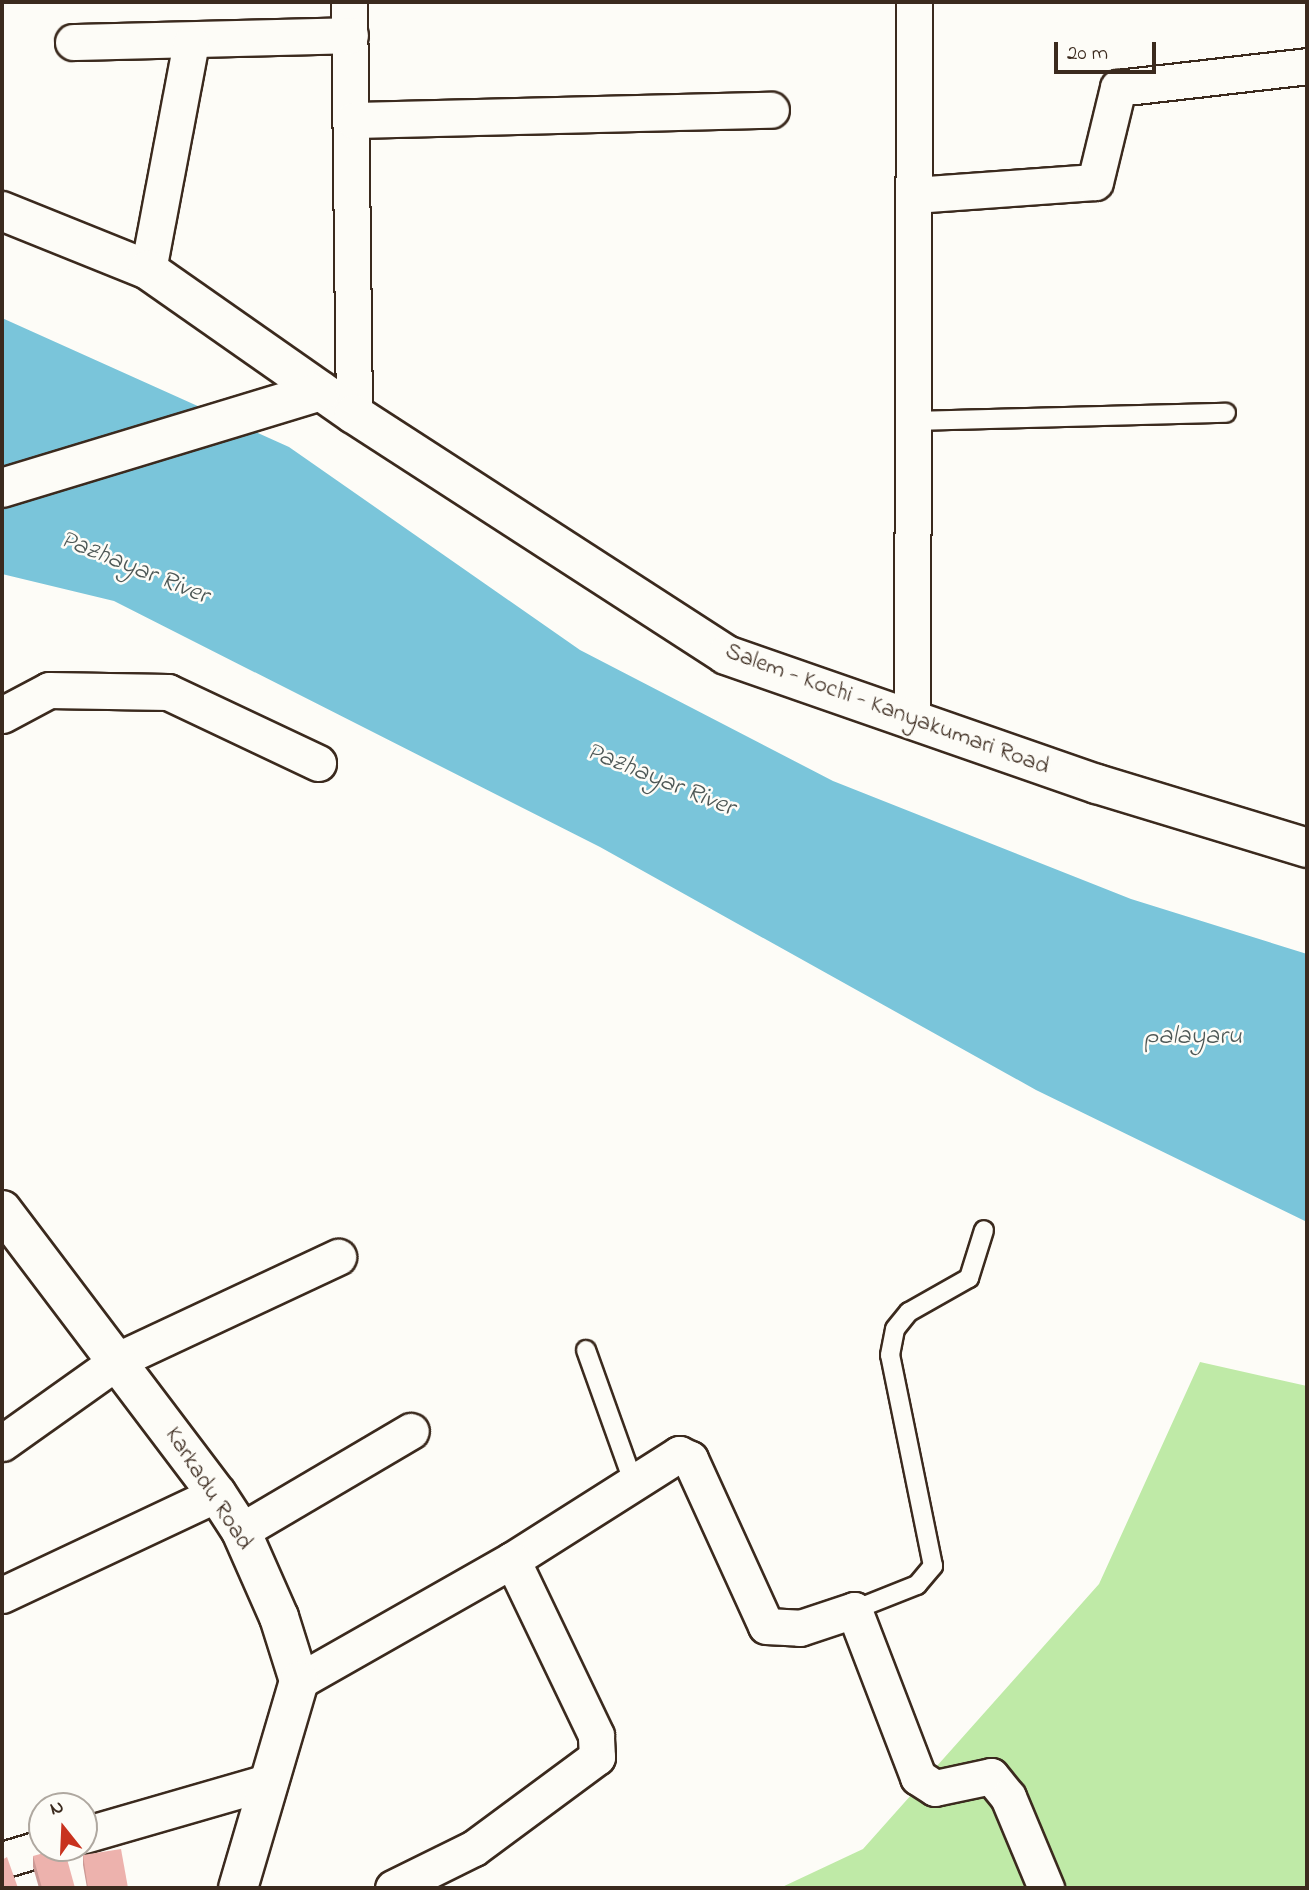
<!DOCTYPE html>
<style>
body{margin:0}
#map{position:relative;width:1309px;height:1890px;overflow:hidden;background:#fdfcf7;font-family:"Indie Flower",sans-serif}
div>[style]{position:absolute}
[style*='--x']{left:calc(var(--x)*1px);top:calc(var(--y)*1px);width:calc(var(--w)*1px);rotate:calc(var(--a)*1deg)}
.green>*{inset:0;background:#bfeaa7}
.water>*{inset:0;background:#7ac5da}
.roads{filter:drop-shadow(2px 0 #3b2a1e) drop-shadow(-2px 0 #3b2a1e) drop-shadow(0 2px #3b2a1e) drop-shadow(0 -2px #3b2a1e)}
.service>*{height:18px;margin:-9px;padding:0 9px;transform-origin:9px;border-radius:9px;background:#fdfcf7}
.minor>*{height:35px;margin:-17.5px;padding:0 17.5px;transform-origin:17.5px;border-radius:17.5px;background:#fdfcf7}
.tertiary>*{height:38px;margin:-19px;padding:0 19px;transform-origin:19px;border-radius:19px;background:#fdfcf7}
.secondary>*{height:38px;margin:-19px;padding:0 19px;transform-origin:19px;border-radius:19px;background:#fdfcf7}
.wall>*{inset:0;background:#cc9995}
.building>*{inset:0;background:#edb2ad}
span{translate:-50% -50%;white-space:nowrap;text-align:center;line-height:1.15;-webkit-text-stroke:5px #fdfcf7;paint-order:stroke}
.street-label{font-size:24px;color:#3b2a1e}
.water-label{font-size:26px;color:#4e5856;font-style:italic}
.frame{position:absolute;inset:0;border:4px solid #3b2a1e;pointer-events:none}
.north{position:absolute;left:28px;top:1792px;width:70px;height:70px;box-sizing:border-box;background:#fdfcf7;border:2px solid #afa8a0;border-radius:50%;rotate:342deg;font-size:19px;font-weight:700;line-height:28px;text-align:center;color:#3b2a1e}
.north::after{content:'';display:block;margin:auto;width:24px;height:32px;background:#c8321e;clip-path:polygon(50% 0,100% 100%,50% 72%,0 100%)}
.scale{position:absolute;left:1054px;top:42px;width:102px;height:32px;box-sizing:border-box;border:4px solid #3b2a1e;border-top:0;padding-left:9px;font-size:21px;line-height:24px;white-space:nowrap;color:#3b2a1e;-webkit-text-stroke:5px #fdfcf7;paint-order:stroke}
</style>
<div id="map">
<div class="green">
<div style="clip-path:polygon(1200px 1362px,1307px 1386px,1307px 1888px,780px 1888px,863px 1849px,1099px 1584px)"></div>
</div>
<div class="water">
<div style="clip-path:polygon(2px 318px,289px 447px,580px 650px,833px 781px,1131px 899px,1307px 954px,1307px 1222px,1036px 1090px,600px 847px,114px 601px,2px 574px)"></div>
</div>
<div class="roads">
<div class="service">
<div style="--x:913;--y:421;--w:313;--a:-1.5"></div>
<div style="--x:586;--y:1350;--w:139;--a:70.3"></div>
<div style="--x:854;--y:1610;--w:68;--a:-21.6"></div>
<div style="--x:917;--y:1585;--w:25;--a:-50"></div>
<div style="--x:933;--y:1566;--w:215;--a:-101.5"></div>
<div style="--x:890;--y:1355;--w:26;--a:-79"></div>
<div style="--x:895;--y:1329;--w:22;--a:-51"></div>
<div style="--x:909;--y:1312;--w:69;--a:-29.5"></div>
<div style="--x:969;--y:1278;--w:50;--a:-72.6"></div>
</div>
<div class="minor">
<div style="--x:349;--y:2;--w:412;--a:89.3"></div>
<div style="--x:73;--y:42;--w:277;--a:-1.4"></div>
<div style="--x:353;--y:120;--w:418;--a:-1.4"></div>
<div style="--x:914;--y:195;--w:181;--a:-4.1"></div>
<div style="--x:1095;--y:182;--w:97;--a:-76.3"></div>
<div style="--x:1118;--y:88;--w:190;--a:-6.6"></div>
<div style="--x:148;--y:270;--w:231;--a:-79.3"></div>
<div style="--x:2;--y:715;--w:53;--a:-28"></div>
<div style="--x:49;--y:690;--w:119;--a:1"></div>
<div style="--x:168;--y:692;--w:166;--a:25.3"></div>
<div style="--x:912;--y:720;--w:718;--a:-89.84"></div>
<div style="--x:2;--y:1443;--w:145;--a:-35.4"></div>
<div style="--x:120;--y:1359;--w:241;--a:-25.1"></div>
<div style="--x:241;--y:1531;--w:197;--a:-30.5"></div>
<div style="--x:2;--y:1595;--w:238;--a:-25.2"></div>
<div style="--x:299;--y:1681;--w:245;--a:-29.6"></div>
<div style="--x:512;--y:1560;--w:198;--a:-32.4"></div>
<div style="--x:679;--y:1454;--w:12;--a:24"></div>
<div style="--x:690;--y:1459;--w:183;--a:65.5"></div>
<div style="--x:766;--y:1626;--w:34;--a:3"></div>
<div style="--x:800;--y:1628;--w:57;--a:-18.4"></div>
<div style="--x:854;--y:1610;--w:179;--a:69"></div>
<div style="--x:918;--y:1777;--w:20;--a:33"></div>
<div style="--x:935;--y:1788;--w:57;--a:-12.1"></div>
<div style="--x:991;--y:1776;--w:27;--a:51"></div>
<div style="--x:1008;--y:1797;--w:99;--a:67.3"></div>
<div style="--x:84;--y:1835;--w:191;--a:-16.1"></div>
<div style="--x:2;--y:1860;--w:42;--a:-16.7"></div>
<div style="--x:393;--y:1888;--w:90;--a:-26.3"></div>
<div style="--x:474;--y:1848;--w:153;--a:-36.5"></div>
<div style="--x:597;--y:1757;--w:22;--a:-93"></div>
<div style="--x:596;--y:1735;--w:194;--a:-115.6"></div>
</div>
<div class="tertiary">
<div style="--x:2;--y:1210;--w:356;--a:52.9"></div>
<div style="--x:217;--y:1494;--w:44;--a:57"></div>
<div style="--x:241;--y:1531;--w:94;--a:66.2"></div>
<div style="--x:279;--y:1617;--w:67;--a:72.6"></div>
<div style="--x:299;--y:1681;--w:216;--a:106.4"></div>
</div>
<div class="secondary">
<div style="--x:2;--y:211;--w:157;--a:22"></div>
<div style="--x:148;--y:270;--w:251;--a:35"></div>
<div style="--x:354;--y:414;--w:443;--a:32.9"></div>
<div style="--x:726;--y:655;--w:393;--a:19.2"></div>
<div style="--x:1097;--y:784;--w:220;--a:16.9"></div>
<div style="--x:2;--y:488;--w:333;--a:-16.9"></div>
</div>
</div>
<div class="wall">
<div style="clip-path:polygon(83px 1855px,128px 1888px,87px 1888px,83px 1865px)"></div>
<div style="clip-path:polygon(33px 1856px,75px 1888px,39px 1888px,33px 1867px)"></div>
</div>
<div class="building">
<div style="clip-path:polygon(62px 1848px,64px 1848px,75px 1888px,42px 1888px,33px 1856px)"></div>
<div style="clip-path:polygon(121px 1849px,128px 1888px,88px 1888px,83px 1855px)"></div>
<div style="clip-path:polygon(7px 1857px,18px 1888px,2px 1888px,2px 1860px)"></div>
</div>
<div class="street-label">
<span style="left:887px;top:710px;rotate:20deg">Salem - Kochi - Kanyakumari Road</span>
<span style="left:208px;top:1489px;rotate:57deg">Karkadu Road</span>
</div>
<div class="water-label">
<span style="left:134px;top:569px;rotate:22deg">Pazhayar River</span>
<span style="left:660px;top:781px;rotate:22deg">Pazhayar River</span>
<span style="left:1193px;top:1038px">palayaru</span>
</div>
<div class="frame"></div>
<div class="north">N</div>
<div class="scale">20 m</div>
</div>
